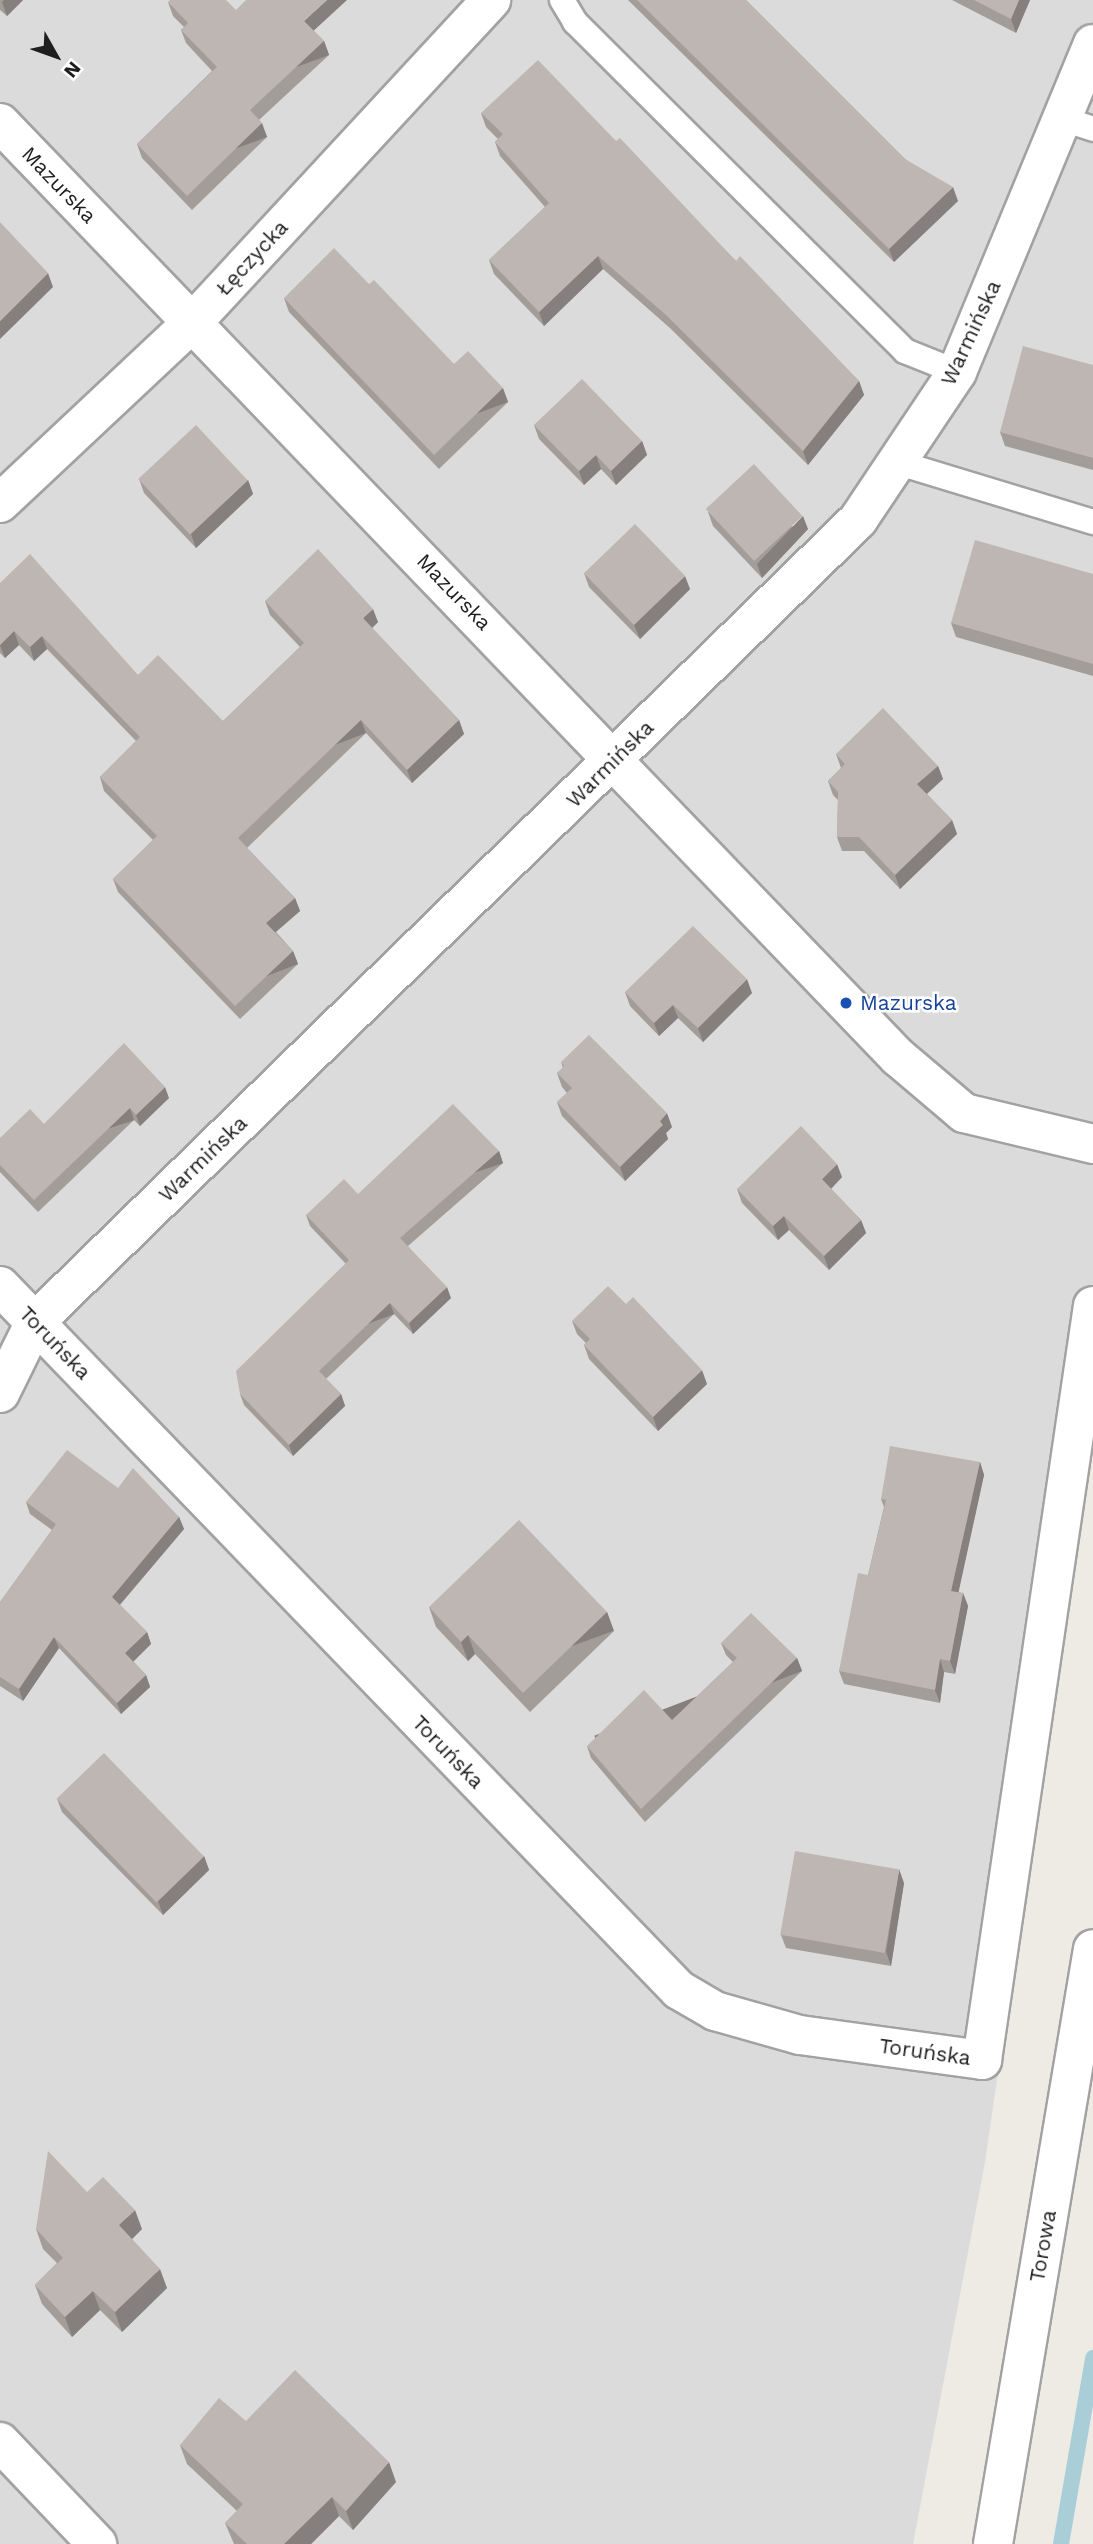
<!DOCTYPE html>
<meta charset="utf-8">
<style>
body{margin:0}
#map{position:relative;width:1093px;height:2544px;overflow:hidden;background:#eeebe5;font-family:"Work Sans",sans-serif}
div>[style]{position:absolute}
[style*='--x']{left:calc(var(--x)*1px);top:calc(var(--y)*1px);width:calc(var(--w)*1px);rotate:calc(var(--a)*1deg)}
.residential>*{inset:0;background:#dcdbdb}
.stream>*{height:16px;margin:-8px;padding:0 8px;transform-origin:8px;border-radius:8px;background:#a9ced7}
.roads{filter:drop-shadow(2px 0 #a2a2a2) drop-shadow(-2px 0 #a2a2a2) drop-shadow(0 2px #a2a2a2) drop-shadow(0 -2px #a2a2a2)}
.service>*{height:24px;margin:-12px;padding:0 12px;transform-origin:12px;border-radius:12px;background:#fff}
.minor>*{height:38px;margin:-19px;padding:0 19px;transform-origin:19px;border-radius:19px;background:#fff}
.tertiary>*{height:38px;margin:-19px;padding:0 19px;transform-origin:19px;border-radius:19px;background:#fff}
.wall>*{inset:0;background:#a39d99}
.shaded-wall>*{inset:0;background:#857f7d;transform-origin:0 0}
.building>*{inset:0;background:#beb6b2;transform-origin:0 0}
.dots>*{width:19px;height:19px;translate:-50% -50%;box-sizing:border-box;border:4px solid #fff;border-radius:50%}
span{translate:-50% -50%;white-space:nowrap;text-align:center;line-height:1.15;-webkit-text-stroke:5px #fff;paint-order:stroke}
.street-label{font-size:21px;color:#1e1e1e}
.transit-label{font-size:21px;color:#164399}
.left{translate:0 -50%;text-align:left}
.north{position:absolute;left:21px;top:21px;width:70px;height:70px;-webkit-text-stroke:5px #fff;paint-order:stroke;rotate:130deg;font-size:19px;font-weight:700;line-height:28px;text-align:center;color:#1e1e1e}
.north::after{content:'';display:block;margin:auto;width:24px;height:32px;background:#1e1e1e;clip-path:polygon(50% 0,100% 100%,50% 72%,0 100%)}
</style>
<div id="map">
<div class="residential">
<div style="clip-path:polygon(0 0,1093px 0,1093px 1422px,985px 2162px,913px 2544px,0 2544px)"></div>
</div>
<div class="stream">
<div style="--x:1061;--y:2544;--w:189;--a:-80.2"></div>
</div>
<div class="roads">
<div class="service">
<div style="--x:562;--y:0;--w:26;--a:59"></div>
<div style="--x:575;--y:22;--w:466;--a:44.9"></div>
<div style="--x:905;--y:351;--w:56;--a:22"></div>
<div style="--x:1063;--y:119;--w:32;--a:18"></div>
<div style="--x:899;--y:463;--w:203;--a:16.9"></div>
</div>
<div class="minor">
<div style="--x:0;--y:123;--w:1296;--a:46.13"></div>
<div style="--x:898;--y:1057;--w:87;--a:40.3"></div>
<div style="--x:964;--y:1113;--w:133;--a:13.5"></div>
<div style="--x:0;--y:503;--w:265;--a:-43.2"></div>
<div style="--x:193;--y:322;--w:439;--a:-47.2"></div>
<div style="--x:0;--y:1286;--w:978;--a:46.04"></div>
<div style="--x:679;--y:1990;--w:42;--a:30.3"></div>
<div style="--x:715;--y:2011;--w:88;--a:15.8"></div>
<div style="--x:800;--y:2035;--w:184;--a:7.8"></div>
<div style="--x:982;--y:2060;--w:762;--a:-81.63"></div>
<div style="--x:0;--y:1393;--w:79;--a:-63.8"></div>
<div style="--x:35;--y:1322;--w:1149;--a:-44.26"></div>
<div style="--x:858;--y:520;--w:178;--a:-56.2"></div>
<div style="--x:957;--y:372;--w:355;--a:-67.5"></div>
<div style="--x:0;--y:2442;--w:141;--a:46.4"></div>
</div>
<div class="tertiary">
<div style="--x:993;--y:2544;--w:603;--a:-80.46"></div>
</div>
</div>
<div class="wall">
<div style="clip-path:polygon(0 0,23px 0,7px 16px,0 10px)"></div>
<div style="clip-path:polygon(628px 0,746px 0,905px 159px,958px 201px,894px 262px)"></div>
<div style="clip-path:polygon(952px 0,1030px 0,1016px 33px)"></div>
<div style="clip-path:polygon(168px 2px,236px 10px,314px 31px,324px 41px,329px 55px,259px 120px,267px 137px,192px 210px,142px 158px,137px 144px,212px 71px,186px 43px,181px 30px,184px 27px,173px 16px)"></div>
<div style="clip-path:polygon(481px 113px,616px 141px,736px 261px,859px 381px,864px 395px,808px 465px,671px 329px,603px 269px,544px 326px,494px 274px,489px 260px,545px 207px,500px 156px,495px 142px,498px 139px,486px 127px)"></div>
<div style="clip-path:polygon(284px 298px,454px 364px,508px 402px,439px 469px,289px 312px)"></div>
<div style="clip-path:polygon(1093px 365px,1093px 470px,1005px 446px,1000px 432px)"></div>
<div style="clip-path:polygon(534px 425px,642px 441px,647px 455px,616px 485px,601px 469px,584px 485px,539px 439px)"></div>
<div style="clip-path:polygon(139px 479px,248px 480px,253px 494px,196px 548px,144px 493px)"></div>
<div style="clip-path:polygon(708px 512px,808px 529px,762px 578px,713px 526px)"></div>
<div style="clip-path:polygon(584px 573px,690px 589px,640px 639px,589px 587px)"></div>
<div style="clip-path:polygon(1093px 574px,1093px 676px,956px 637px,951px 623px)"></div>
<div style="clip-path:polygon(0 583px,138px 675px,223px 721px,300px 647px,270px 615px,265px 601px,378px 622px,372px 628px,459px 720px,464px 734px,412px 783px,366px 733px,247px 848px,295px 898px,300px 911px,276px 932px,293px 951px,298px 964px,240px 1019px,118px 892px,113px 879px,153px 840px,104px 791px,100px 777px,136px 741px,47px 649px,34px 661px,19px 645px,5px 658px,0 653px)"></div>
<div style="clip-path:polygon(836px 754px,938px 766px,943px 779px,927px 794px,952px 820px,957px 834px,900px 889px,864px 851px,842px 851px,837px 837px,838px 800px,833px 795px,828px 781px,841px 768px)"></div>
<div style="clip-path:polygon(625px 992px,752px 993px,703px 1042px,678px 1018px,659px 1036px,630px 1006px)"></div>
<div style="clip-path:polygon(561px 1062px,672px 1127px,666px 1133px,668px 1139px,625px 1181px,562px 1116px,557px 1102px,567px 1093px,562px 1087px,557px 1073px,563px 1068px)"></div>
<div style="clip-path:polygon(169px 1098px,140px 1126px,134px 1120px,38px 1212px,0 1172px,0 1138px,44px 1124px)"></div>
<div style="clip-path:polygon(499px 1151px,503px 1163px,408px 1246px,451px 1298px,413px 1334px,394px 1314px,326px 1379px,341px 1394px,345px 1406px,293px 1456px,244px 1405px,240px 1394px,346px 1264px,310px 1226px,306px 1215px,358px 1194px)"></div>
<div style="clip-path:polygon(842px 1177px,831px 1189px,861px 1220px,866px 1233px,829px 1270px,789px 1230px,778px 1240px,742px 1203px,737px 1189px)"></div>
<div style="clip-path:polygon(572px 1321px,707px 1384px,658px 1431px,589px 1359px,584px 1345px,586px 1343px,577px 1334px)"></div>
<div style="clip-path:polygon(980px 1462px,984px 1475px,958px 1592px,963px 1593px,968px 1606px,955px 1674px,944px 1672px,940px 1703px,844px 1684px,839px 1671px,868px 1575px,884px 1507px,881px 1499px)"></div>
<div style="clip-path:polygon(118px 1488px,179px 1517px,184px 1529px,120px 1605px,147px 1632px,151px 1644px,133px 1661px,146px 1675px,150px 1687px,121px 1714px,59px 1648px,23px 1701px,0 1686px,0 1602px,52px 1530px,30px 1514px,26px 1502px)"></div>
<div style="clip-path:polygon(429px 1607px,607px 1612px,614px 1631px,530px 1712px,475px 1654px,468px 1661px,436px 1627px)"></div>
<div style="clip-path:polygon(721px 1643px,797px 1658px,802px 1671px,645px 1822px,591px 1758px,587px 1746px,672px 1720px,733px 1662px,726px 1655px)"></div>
<div style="clip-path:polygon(57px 1799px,204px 1856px,209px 1870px,163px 1915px,62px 1812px)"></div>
<div style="clip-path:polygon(904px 1883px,891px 1966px,786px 1948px,781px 1935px)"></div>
<div style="clip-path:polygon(87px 2192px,142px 2229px,132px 2239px,167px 2288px,122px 2332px,100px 2310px,72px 2337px,42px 2304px,35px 2285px,57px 2263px,43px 2249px,36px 2229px)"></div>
<div style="clip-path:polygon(246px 2421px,396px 2482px,353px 2530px,339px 2516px,311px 2544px,234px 2544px,225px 2523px,237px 2511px,187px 2464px,180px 2445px)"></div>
</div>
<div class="shaded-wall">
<div style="clip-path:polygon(4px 0,23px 0,7px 16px,2px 2px)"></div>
<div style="clip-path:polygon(327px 0,347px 0,309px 35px,304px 21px)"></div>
<div style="clip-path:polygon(1019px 0,1030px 0,1016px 33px,1011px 19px)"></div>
<div style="left:324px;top:41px;width:15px;height:101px;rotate:70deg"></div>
<div style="left:262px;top:123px;width:15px;height:105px;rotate:70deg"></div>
<div style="clip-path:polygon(953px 187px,958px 201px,894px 262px,889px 249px)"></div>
<div style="clip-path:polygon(598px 256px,603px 269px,544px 326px,539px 312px)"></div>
<div style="clip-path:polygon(48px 273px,53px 287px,0 339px,0 321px)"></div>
<div style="clip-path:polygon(859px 381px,864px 395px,808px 465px,803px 451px)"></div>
<div style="left:503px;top:388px;width:15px;height:96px;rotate:70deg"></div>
<div style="clip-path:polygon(642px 441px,647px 455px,616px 485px,611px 471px)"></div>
<div style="clip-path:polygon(596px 455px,601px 469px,584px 485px,579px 471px)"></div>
<div style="clip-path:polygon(248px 480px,253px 494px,196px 548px,191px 534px)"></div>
<div style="clip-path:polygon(803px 516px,808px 529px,762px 578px,757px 564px)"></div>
<div style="clip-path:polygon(685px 576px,690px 589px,640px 639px,634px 625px)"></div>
<div style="clip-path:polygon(373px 609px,378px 622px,368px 632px,363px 618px)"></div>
<div style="clip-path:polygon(14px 631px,19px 645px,5px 658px,0 645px)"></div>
<div style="clip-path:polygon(42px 636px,47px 649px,34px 661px,30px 647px)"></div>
<div style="left:361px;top:720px;width:14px;height:170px;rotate:69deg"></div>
<div style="clip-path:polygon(459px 720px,464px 734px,412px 783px,407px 770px)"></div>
<div style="clip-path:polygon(938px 766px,943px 779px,922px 798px,917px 784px)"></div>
<div style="clip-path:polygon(952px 820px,957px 834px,900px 889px,895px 875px)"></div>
<div style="clip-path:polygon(295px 898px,300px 911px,271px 936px,266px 923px)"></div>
<div style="left:293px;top:951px;width:14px;height:80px;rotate:69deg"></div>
<div style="clip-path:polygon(747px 979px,752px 993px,703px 1042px,698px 1028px)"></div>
<div style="clip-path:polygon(673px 1005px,678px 1018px,659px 1036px,654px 1023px)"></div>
<div style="clip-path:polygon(165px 1087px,169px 1098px,140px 1126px,136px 1115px)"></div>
<div style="left:130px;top:1108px;width:13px;height:133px;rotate:72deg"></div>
<div style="clip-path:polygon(667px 1113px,672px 1127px,666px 1133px,668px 1139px,625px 1181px,620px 1167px)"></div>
<div style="left:499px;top:1151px;width:13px;height:132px;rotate:72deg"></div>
<div style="clip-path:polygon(837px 1164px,842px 1177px,827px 1193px,822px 1179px)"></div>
<div style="clip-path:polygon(784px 1216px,789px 1230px,778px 1240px,773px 1226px)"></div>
<div style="clip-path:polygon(861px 1220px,866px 1233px,829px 1270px,824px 1256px)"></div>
<div style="clip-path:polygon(447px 1287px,451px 1298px,413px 1334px,409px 1323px)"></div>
<div style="left:390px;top:1303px;width:12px;height:98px;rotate:70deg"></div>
<div style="clip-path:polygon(702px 1370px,707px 1384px,658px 1431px,653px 1417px)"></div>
<div style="clip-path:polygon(341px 1394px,345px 1406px,293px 1456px,289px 1445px)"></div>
<div style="clip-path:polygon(980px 1462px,984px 1475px,956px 1604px,951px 1591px)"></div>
<div style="clip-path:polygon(179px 1517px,184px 1529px,116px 1609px,112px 1597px)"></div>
<div style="clip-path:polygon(963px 1593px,968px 1606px,955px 1674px,950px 1661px)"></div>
<div style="left:607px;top:1612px;width:20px;height:117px;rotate:70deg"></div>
<div style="clip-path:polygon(147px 1632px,151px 1644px,130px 1665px,125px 1653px)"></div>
<div style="clip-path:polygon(468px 1635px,475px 1654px,468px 1661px,461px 1642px)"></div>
<div style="clip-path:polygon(54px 1637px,59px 1648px,23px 1701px,19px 1689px)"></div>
<div style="left:797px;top:1658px;width:14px;height:217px;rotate:69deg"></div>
<div style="clip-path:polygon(940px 1659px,944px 1672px,940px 1703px,935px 1690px)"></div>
<div style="clip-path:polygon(146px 1675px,150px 1687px,121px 1714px,117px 1703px)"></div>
<div style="clip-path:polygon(204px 1856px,209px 1870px,163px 1915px,158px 1901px)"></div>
<div style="clip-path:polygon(899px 1869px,904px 1883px,891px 1966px,886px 1952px)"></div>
<div style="clip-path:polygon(135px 2210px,142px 2229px,126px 2245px,119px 2225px)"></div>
<div style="clip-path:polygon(160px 2269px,167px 2288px,122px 2332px,115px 2312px)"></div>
<div style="clip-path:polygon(93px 2291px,100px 2310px,72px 2337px,65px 2317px)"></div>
<div style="clip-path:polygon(389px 2462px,396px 2482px,353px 2530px,346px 2511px)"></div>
<div style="clip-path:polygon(332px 2497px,339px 2516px,311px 2544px,284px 2544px)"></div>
</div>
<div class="building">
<div style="clip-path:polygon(170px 0,226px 0,236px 10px,246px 0,327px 0,304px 21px,324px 41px,250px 110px,262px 123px,187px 196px,137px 144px,217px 67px,181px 30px,188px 23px,168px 2px)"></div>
<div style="clip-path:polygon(637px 0,746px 0,905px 159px,953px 187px,889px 249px)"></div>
<div style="clip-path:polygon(974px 0,1019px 0,1011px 19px)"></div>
<div style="clip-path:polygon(538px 60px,616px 141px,620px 138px,736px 261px,740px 256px,859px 381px,803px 451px,666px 315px,598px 256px,539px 312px,489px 260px,549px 203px,495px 142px,503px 134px,481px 113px)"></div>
<div style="clip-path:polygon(0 222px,48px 273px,0 321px)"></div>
<div style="clip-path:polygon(334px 248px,369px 284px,374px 280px,454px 364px,468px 351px,503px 388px,434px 455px,284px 298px)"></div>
<div style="clip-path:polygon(1023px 346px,1093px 365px,1093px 458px,1000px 432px)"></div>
<div style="clip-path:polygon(582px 379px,642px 441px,611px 471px,596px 455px,579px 471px,534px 425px)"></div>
<div style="left:196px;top:425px;width:76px;height:79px;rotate:47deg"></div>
<div style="left:754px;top:464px;width:71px;height:66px;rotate:47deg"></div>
<div style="left:635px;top:524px;width:72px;height:71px;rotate:46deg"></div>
<div style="clip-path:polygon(975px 540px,1093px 574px,1093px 664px,951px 623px)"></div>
<div style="clip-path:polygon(318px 549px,373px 609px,363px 618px,459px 720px,407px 770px,361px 720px,238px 838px,295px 898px,266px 923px,293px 951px,235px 1006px,113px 879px,157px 836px,100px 777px,140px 737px,42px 636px,30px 647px,14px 631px,0 645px,0 583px,30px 554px,138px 675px,158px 655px,223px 721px,304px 643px,265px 601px)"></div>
<div style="clip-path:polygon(883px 708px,938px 766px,917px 784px,952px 820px,895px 875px,859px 837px,837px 837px,838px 792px,828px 781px,845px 764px,836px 754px)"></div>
<div style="clip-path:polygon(693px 926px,747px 979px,698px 1028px,673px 1005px,654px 1023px,625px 992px)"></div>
<div style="clip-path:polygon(589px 1035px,667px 1113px,660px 1121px,663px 1125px,620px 1167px,557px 1102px,572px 1088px,557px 1073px,564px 1066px,561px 1062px)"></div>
<div style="clip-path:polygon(124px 1043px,165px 1087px,136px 1115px,130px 1108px,34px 1200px,0 1165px,0 1138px,30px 1109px,44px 1124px)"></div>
<div style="clip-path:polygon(453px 1104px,499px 1151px,400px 1238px,447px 1287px,409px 1323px,390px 1303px,319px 1371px,341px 1394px,289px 1445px,240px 1394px,236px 1371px,349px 1260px,306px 1215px,344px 1179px,358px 1194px)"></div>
<div style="clip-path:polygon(801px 1126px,837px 1164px,822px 1179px,861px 1220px,824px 1256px,784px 1216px,773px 1226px,737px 1189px)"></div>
<div style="clip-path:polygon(608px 1286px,626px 1304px,633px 1297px,702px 1370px,653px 1417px,584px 1345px,590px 1339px,572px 1321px)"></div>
<div style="clip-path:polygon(890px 1446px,980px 1462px,951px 1591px,963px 1593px,950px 1661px,940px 1659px,935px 1690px,839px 1671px,858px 1573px,868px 1575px,886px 1500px,881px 1499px)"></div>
<div style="clip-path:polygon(67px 1450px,118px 1488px,133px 1468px,179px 1517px,112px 1597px,147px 1632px,125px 1653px,146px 1675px,117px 1703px,54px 1637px,19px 1689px,0 1677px,0 1602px,56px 1524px,26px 1502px)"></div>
<div style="clip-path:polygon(519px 1520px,607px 1612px,523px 1693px,468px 1635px,461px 1642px,429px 1607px)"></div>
<div style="clip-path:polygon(751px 1613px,797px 1658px,641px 1809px,587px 1746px,644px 1690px,672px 1720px,737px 1658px,721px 1643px)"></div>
<div style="left:104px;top:1753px;width:144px;height:66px;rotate:46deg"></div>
<div style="left:795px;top:1851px;width:106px;height:85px;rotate:10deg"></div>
<div style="clip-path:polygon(48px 2151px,87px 2192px,103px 2177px,135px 2210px,119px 2225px,160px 2269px,115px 2312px,93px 2291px,65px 2317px,35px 2285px,63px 2258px,36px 2229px)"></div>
<div style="clip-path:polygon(295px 2370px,389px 2462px,346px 2511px,332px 2497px,284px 2544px,247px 2544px,225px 2523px,243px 2504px,180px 2445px,219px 2398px,246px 2421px)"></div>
</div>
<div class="dots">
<div style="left:846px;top:1003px;background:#1a4fb4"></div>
</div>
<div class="street-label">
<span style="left:59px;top:185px;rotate:46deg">Mazurska</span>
<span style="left:252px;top:258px;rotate:-47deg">Łęczycka</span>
<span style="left:971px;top:333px;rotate:-65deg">Warmińska</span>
<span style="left:454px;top:592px;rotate:46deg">Mazurska</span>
<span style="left:610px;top:764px;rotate:-45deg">Warmińska</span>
<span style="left:203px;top:1159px;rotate:-44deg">Warmińska</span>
<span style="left:55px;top:1343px;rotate:46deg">Toruńska</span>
<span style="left:448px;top:1752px;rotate:46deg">Toruńska</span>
<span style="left:925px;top:2052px;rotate:8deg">Toruńska</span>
<span style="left:1043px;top:2246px;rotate:-80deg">Torowa</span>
</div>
<div class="transit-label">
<span class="left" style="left:860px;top:1003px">Mazurska</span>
</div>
<div class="north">N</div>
</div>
